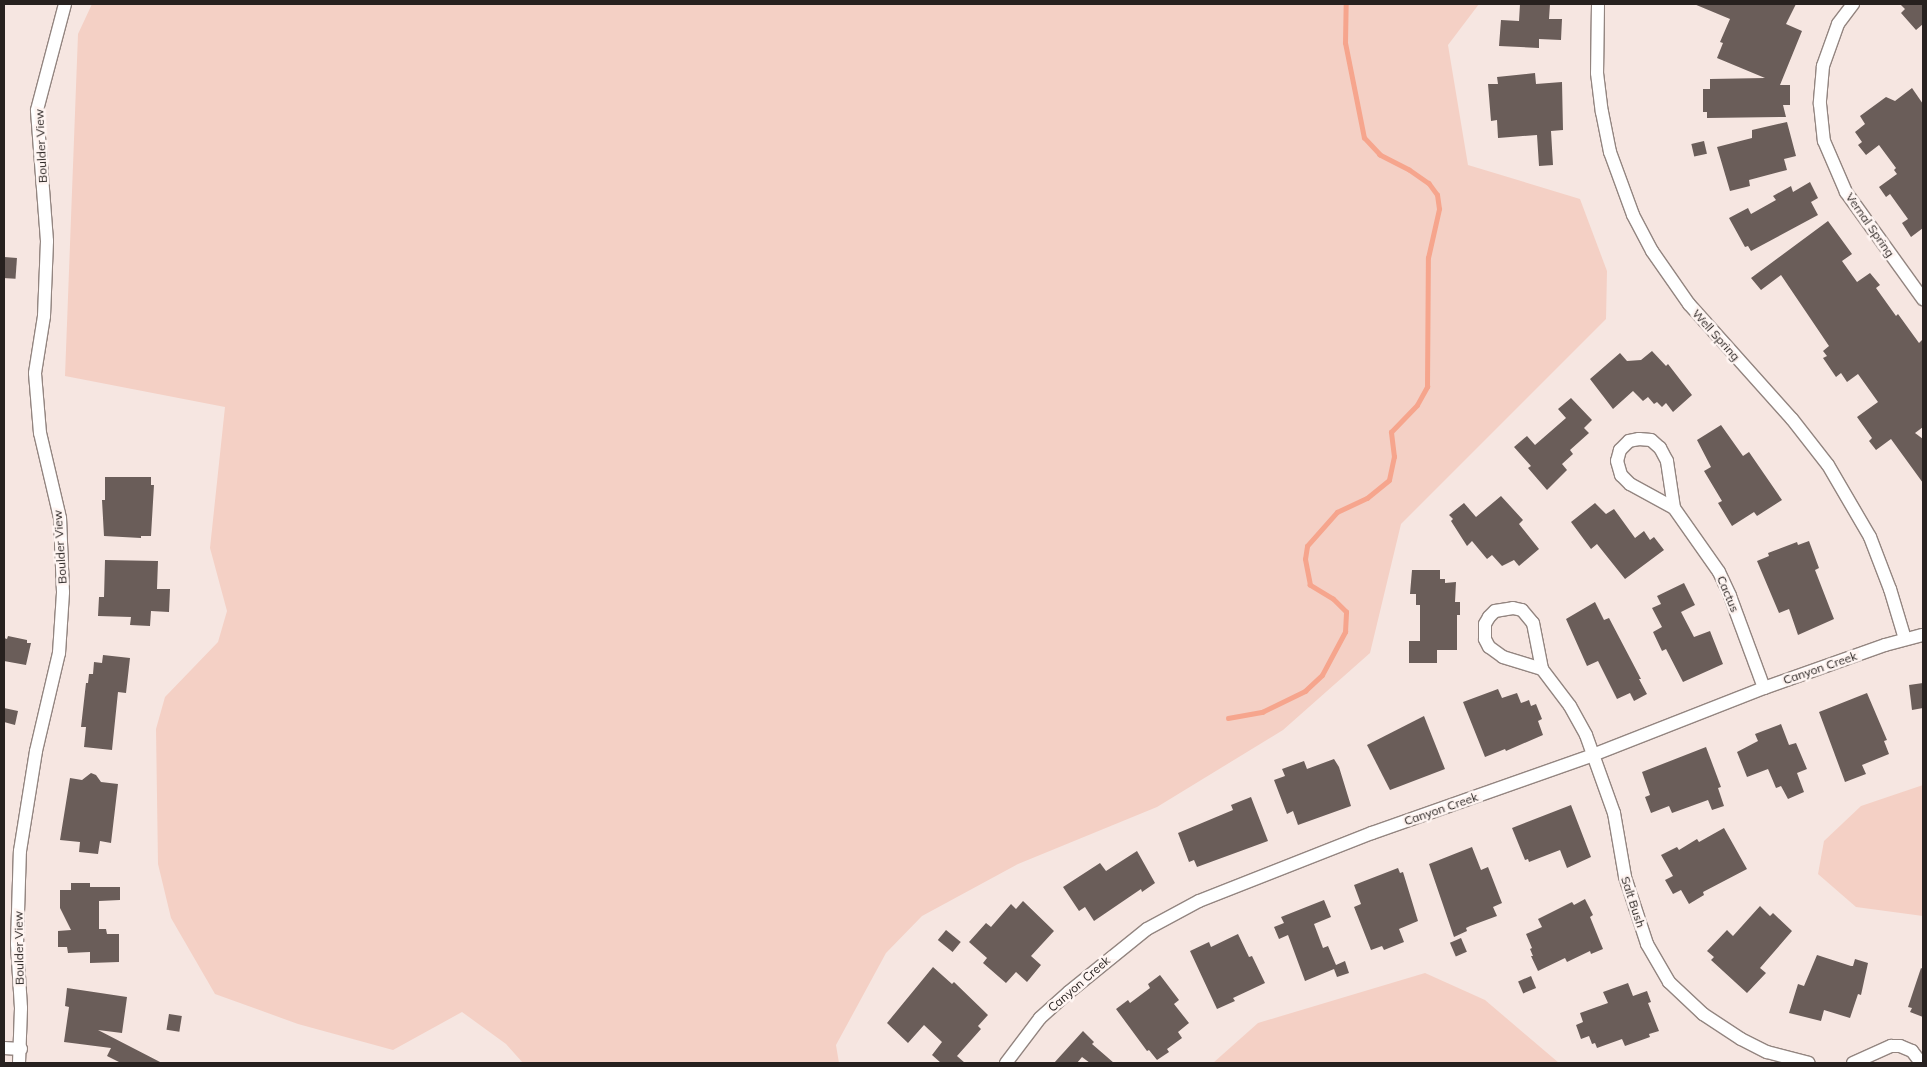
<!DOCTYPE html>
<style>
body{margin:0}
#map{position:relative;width:1927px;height:1067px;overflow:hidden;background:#f6e6e1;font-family:Mulish,sans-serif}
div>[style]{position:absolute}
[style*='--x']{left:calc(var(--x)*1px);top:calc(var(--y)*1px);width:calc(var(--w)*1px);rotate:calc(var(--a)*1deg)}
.green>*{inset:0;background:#f4d0c5}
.stream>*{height:4.5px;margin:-2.25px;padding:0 2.25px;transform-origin:2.25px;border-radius:2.25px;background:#f6a58d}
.building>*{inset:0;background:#6a5d59;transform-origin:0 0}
.roads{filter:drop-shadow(1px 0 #938580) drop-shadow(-1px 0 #938580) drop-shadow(0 1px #938580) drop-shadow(0 -1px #938580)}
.minor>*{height:12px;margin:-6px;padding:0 6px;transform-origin:6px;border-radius:6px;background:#fff}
span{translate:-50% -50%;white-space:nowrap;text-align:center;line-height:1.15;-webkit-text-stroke:5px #fff5f2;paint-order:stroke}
.street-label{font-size:12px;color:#27211f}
.frame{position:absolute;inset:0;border:5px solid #27211f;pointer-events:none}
</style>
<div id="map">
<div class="green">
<div style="clip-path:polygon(92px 4px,1479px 4px,1448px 45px,1468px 165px,1580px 199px,1607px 271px,1606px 319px,1401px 524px,1370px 653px,1283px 730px,1157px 807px,1018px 864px,922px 916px,886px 953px,836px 1045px,839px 1063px,523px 1063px,506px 1044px,462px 1012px,393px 1050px,298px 1024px,215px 994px,171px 918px,158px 864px,156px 729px,165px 697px,218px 642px,227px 611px,210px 548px,225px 407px,65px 376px,78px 34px)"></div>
<div style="clip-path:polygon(1923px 785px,1923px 916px,1856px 907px,1818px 874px,1824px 841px,1861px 806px)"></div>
<div style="clip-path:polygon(1425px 973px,1485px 1000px,1559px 1063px,1213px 1063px,1258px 1023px)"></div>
</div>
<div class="stream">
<div style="--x:1228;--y:718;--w:35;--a:-10"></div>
<div style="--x:1262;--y:712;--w:48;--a:-26"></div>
<div style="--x:1305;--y:691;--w:23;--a:-43"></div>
<div style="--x:1322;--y:675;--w:49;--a:-61.9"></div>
<div style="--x:1345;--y:632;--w:20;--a:-87"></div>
<div style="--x:1346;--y:612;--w:18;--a:-135"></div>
<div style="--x:1333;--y:599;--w:27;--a:-149"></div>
<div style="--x:1310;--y:585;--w:26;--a:-101"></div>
<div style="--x:1305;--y:559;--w:13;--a:-81"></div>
<div style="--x:1307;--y:546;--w:45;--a:-48.6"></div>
<div style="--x:1337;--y:512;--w:33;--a:-25"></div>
<div style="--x:1367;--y:498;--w:28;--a:-39"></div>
<div style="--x:1389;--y:480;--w:24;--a:-78"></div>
<div style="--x:1394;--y:457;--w:25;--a:-97"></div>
<div style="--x:1391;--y:432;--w:37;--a:-46"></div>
<div style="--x:1417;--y:405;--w:21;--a:-61"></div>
<div style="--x:1427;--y:387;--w:129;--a:-89.6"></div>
<div style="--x:1428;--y:258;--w:50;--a:-77.3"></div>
<div style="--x:1439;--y:209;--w:14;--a:-98"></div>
<div style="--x:1437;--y:195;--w:14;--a:-126"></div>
<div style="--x:1429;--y:184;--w:24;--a:-145"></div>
<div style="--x:1409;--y:170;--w:33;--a:-153"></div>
<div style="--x:1380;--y:155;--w:23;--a:-133"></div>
<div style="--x:1364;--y:138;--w:97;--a:-101.3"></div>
<div style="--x:1345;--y:43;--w:39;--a:-89"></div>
</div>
<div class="building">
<div style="clip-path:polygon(1520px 4px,1550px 4px,1549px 19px,1562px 19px,1561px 40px,1539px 39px,1539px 48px,1499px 46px,1501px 20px,1519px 21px)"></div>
<div style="clip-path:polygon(1694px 4px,1796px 4px,1786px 24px,1802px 31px,1780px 85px,1790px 85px,1790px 105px,1783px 105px,1786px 117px,1707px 118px,1707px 112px,1703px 112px,1703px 89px,1710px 89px,1710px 79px,1765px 78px,1717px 58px,1723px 43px,1720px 42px,1730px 19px)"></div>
<div style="clip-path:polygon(1900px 4px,1923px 4px,1923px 24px,1916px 30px,1901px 13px,1905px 9px)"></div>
<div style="clip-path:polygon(1535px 73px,1536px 84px,1562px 82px,1563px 130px,1551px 131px,1553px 165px,1539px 166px,1537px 135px,1498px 138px,1497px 120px,1491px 121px,1488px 84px,1498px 84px,1497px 77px)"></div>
<div style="clip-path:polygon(1912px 88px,1923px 104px,1923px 228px,1911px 237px,1902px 223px,1908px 219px,1890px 194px,1886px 197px,1879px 187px,1897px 174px,1894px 170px,1896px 168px,1879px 145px,1866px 155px,1858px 145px,1862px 142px,1855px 132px,1865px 124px,1860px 116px,1886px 97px,1895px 101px)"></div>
<div style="clip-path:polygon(1787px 122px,1796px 156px,1784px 159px,1787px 170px,1749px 180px,1750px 186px,1730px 191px,1717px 147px,1752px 138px,1752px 130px)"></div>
<div style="left:1704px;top:141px;width:13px;height:13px;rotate:77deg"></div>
<div style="clip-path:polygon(1810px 182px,1818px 198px,1811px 202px,1818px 215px,1751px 251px,1748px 246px,1745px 247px,1729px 218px,1748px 208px,1751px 214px,1776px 200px,1773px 196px,1791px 186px,1793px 192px)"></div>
<div style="clip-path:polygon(1828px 221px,1852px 254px,1842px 261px,1857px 282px,1870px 273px,1880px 285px,1876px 288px,1896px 316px,1898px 314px,1919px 343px,1923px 339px,1923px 427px,1915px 433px,1923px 439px,1923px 483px,1891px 439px,1876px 450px,1869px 441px,1872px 438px,1857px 417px,1878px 402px,1858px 374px,1847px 382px,1841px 373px,1836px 377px,1823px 358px,1827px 356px,1823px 351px,1829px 346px,1781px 275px,1761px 290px,1751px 278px)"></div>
<div style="left:4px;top:257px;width:13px;height:21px;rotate:4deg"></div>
<div style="clip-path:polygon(1652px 351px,1666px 366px,1668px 364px,1692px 395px,1673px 412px,1666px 403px,1662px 407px,1657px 402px,1654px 404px,1648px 397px,1643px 401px,1633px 391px,1613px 409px,1590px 379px,1620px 353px,1627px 361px,1641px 360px)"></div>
<div style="clip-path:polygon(1571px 398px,1592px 420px,1584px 428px,1589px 433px,1570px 450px,1573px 454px,1562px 464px,1567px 470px,1547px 490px,1528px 468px,1531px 466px,1514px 447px,1527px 436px,1535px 445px,1566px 418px,1558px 409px)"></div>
<div style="clip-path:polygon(1721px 425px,1743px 456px,1749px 452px,1782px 500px,1757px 516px,1754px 512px,1732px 526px,1718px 503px,1722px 501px,1704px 471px,1711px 467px,1697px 440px)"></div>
<div style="clip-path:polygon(105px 477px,151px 477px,151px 485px,154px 485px,151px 536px,141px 536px,141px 538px,104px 536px,102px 500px,105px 500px)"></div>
<div style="clip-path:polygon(1501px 496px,1523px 520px,1519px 524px,1539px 549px,1519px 566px,1514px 560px,1502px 566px,1492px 555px,1487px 559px,1472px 541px,1467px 546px,1451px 521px,1453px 519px,1449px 515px,1464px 503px,1476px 517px)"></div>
<div style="clip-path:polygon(1595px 503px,1606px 514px,1614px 509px,1635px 538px,1644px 531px,1650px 540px,1654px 537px,1664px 550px,1625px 579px,1597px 544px,1591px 549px,1571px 522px)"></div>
<div style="clip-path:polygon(1809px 541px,1819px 568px,1815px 570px,1834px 619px,1798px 635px,1789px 609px,1779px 613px,1757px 561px,1769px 556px,1768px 553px,1797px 542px,1798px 545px)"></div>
<div style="clip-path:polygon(105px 560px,158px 561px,157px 589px,170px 589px,169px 612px,151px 611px,150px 626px,130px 625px,131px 617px,98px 616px,99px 597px,104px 597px)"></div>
<div style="clip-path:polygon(1412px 570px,1440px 570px,1440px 579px,1445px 579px,1445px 583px,1456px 582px,1455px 602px,1460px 602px,1460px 615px,1457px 615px,1457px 650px,1437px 650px,1437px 663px,1409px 663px,1409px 641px,1420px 641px,1420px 605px,1416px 605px,1416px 594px,1410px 594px)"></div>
<div style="clip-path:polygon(1684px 583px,1695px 605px,1681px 612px,1694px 637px,1710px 631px,1723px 664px,1683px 682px,1666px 649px,1662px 651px,1653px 632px,1662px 627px,1652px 608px,1661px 604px,1657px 596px)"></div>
<div style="clip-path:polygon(1595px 602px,1604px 620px,1609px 618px,1641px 679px,1639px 679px,1647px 694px,1634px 701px,1630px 693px,1617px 699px,1598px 661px,1587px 666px,1566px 619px)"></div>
<div style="clip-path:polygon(8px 636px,27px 640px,27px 643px,31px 643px,26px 665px,4px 661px,4px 638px,7px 639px)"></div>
<div style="clip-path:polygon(103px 655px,130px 658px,126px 693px,118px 692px,112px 750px,84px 747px,86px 727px,81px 727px,86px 683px,88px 683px,89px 674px,93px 674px,94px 662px,102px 663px)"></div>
<div style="clip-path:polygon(1923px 683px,1923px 708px,1912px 710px,1909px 685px)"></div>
<div style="clip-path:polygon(1498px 689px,1502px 698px,1517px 693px,1521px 703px,1529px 700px,1531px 706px,1536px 704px,1542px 719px,1538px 721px,1543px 735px,1506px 751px,1505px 749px,1485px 757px,1463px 702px)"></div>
<div style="clip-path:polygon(1867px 693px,1887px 740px,1884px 741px,1889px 754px,1862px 765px,1866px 774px,1845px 782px,1819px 712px)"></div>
<div style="clip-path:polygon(4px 708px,18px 711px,15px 725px,4px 722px)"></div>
<div style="clip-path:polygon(1424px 716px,1445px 769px,1390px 790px,1367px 745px)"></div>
<div style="clip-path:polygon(1781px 724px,1789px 745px,1796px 743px,1807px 769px,1797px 773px,1804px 792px,1788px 799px,1781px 786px,1776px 788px,1768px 769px,1747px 777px,1737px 752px,1758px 741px,1755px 734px)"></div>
<div style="clip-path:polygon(1706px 747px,1721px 787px,1718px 788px,1724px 806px,1712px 810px,1708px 800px,1672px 813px,1669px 806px,1651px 813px,1645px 797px,1650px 795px,1642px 772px)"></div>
<div style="clip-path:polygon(1334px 759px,1339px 767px,1351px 806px,1298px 825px,1293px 811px,1287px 814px,1274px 780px,1285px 776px,1282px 769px,1304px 761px,1307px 769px)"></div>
<div style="clip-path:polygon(91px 773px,96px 775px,101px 782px,118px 784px,111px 843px,100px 841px,98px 854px,79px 852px,80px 842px,60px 840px,70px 778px,82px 780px)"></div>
<div style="clip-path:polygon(1251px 797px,1268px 841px,1197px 867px,1194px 860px,1189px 862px,1178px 833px,1233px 810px,1231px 805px)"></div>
<div style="clip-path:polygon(1571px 805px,1591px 857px,1567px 868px,1560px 850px,1529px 862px,1528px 859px,1525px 860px,1512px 828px)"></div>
<div style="clip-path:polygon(1724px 828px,1747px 869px,1703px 892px,1704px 895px,1689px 904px,1681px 890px,1673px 894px,1665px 880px,1673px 876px,1661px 855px,1677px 847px,1679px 850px,1697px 839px,1699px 842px)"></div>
<div style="clip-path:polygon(1472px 847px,1481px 870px,1488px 867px,1502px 903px,1493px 907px,1497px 916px,1470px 926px,1466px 928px,1467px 931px,1454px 937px,1429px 864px)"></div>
<div style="clip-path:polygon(1137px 851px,1155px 883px,1142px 892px,1141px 889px,1094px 921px,1085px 907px,1079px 911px,1063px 887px,1100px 863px,1106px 871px)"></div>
<div style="clip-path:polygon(1398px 868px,1400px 873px,1403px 872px,1418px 921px,1399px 929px,1404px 942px,1384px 950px,1382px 946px,1371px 950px,1354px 907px,1361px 904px,1354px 885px)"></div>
<div style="clip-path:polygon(71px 883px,90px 883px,90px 887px,120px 887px,120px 900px,99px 901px,99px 929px,106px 929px,107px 934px,119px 934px,119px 962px,90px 963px,90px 952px,68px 953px,67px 947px,58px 947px,58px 931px,71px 930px,60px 908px,60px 890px,71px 890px)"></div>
<div style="clip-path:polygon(1585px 899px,1593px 915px,1590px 917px,1603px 949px,1591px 954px,1590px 951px,1567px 962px,1565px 958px,1538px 971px,1531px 956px,1533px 956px,1530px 949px,1532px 948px,1526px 934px,1542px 927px,1538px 919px,1572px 902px,1574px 905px)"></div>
<div style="clip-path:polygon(1324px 900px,1331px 917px,1314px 924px,1323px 948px,1328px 946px,1336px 965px,1345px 961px,1349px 973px,1337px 977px,1334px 969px,1305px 981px,1288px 935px,1279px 939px,1274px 927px,1284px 923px,1281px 917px)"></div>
<div style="clip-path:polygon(1023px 901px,1054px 931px,1031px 956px,1041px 965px,1027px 982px,1016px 972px,1006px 983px,983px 963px,987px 958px,969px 942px,986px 923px,991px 927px,1011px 904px,1016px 909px)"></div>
<div style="clip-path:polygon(1760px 906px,1770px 916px,1773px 913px,1792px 931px,1760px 968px,1766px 973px,1747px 993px,1711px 960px,1714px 957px,1707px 951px,1727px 930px,1733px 936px)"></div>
<div style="left:946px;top:930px;width:19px;height:13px;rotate:39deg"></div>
<div style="clip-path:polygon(1238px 934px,1249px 957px,1252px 956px,1265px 983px,1233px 998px,1235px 1001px,1217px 1009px,1190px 951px,1209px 942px,1211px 947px)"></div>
<div style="left:1461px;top:938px;width:15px;height:12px;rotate:67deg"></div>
<div style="clip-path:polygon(1817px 955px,1851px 966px,1853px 966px,1855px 959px,1868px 963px,1861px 995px,1858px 994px,1850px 1018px,1824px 1010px,1821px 1021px,1789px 1013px,1798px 984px,1804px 986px)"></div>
<div style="clip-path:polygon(933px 967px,952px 984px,954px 982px,988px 1015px,978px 1026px,981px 1029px,957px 1056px,965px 1063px,941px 1063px,932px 1055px,942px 1042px,924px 1025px,908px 1043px,887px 1023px)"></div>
<div style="clip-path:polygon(1921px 968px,1923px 969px,1923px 1017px,1910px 1012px,1912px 1008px,1908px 1007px)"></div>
<div style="clip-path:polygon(1160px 975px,1179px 1000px,1174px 1004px,1189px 1023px,1178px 1032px,1182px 1038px,1167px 1049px,1169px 1052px,1157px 1060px,1149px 1050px,1147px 1051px,1116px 1009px,1128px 1000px,1130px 1003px,1150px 988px,1148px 984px)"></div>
<div style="left:1531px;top:976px;width:13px;height:14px;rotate:67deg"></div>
<div style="clip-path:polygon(1628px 983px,1633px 996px,1647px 991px,1651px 1002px,1648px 1003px,1659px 1031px,1649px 1034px,1650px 1037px,1625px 1046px,1622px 1039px,1597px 1048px,1595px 1043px,1592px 1044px,1589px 1036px,1581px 1039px,1576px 1025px,1583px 1022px,1580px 1013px,1608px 1003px,1603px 992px)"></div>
<div style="clip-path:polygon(67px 988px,127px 997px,122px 1033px,98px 1030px,162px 1063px,121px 1063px,107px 1056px,111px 1048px,64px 1042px,69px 1007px,65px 1006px)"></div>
<div style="left:169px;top:1014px;width:13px;height:16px;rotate:9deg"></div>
<div style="clip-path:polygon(1083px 1031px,1094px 1042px,1092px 1044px,1114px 1063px,1090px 1063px,1082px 1057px,1077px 1063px,1054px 1063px)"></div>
</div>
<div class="roads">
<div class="minor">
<div style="--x:1598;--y:4;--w:69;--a:90.8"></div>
<div style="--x:1597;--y:73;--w:39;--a:83"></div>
<div style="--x:1602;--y:112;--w:41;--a:78.7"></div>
<div style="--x:1610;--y:152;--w:67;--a:69.9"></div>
<div style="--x:1633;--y:215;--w:41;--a:62.2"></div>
<div style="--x:1652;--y:251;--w:65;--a:55.1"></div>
<div style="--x:1689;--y:304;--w:154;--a:48.2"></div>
<div style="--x:1792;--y:419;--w:58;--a:52"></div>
<div style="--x:1828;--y:465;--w:83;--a:59.7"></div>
<div style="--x:1870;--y:537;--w:56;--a:69"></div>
<div style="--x:1890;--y:589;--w:52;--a:73.3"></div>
<div style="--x:1853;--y:4;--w:25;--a:127"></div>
<div style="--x:1838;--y:24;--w:45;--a:109.7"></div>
<div style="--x:1823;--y:66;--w:38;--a:95"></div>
<div style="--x:1820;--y:104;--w:37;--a:84"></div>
<div style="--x:1824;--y:141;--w:56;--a:66.7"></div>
<div style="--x:1846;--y:192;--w:132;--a:54.3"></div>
<div style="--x:1674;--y:508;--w:48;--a:-98.5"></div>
<div style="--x:1667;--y:461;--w:15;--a:-118"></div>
<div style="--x:1660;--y:448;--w:12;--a:-138"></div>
<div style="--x:1651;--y:440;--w:12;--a:-175"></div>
<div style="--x:1639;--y:439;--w:10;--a:169"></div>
<div style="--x:1629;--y:441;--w:13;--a:135"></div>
<div style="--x:1620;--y:450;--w:11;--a:105"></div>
<div style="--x:1617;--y:461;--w:15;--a:74"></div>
<div style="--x:1621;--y:475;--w:13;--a:45"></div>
<div style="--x:1630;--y:484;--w:50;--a:28.6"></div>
<div style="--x:1674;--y:508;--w:78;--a:54.9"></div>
<div style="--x:1719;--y:572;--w:26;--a:65"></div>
<div style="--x:1730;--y:596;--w:98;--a:69.7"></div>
<div style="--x:1542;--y:669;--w:41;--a:-162.9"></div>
<div style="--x:1503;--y:657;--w:17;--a:-144"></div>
<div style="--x:1489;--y:647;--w:9;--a:-117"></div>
<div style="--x:1485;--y:639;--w:15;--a:-90"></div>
<div style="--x:1485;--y:624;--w:8;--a:-60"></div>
<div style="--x:1489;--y:617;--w:8;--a:-45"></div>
<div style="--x:1495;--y:611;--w:18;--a:-9"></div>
<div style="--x:1513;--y:608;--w:9;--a:13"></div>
<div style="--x:1522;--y:610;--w:17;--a:50"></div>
<div style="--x:1533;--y:623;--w:47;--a:78.9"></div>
<div style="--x:1542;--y:669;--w:46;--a:52.9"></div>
<div style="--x:1570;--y:706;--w:33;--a:61"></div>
<div style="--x:1586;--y:735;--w:83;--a:70.3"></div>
<div style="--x:1614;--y:813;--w:65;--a:80.2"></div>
<div style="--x:1625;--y:877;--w:71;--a:71.8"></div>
<div style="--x:1647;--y:944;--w:44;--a:59.9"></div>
<div style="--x:1669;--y:982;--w:47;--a:43.3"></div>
<div style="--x:1703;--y:1014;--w:45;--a:33.3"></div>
<div style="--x:1741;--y:1039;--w:29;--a:27"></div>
<div style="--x:1767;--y:1052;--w:43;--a:14.7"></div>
<div style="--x:4;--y:1048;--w:17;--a:3"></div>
<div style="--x:19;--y:1063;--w:55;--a:-87.9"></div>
<div style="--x:21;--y:1008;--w:64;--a:-93.6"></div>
<div style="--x:17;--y:944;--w:93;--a:-88.2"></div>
<div style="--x:20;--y:851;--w:101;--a:-80.9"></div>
<div style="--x:36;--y:751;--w:101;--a:-76.8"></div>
<div style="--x:59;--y:653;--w:61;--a:-86.2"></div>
<div style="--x:63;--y:592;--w:74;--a:-92.3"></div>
<div style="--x:60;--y:518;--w:87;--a:-103.2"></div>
<div style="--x:40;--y:433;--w:60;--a:-94.8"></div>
<div style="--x:35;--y:373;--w:58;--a:-81"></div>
<div style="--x:44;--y:316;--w:75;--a:-87.7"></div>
<div style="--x:47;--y:241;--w:131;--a:-94.4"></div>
<div style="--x:37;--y:110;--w:110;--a:-75.2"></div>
<div style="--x:1006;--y:1063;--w:56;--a:-52.9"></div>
<div style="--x:1040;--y:1018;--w:39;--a:-42"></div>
<div style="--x:1069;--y:992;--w:100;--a:-38.9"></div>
<div style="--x:1147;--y:929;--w:59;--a:-28.3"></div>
<div style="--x:1199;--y:901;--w:186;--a:-21.5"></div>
<div style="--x:1372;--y:833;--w:234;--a:-19.4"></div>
<div style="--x:1593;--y:755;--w:184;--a:-21.4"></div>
<div style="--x:1764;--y:688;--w:128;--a:-19.6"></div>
<div style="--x:1885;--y:645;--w:39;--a:-15"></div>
<div style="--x:1853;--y:1063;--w:42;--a:-24.1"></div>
<div style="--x:1891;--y:1046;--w:9;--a:0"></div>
<div style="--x:1900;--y:1046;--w:13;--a:23"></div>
<div style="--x:1912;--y:1051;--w:15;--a:53"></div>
</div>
</div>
<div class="street-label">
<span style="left:41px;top:146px;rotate:-93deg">Boulder View</span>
<span style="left:1870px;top:225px;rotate:55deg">Vernal Spring</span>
<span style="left:1716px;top:335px;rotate:48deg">Well Spring</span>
<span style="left:60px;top:547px;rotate:-94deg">Boulder View</span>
<span style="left:1728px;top:594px;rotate:67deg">Cactus</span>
<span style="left:1820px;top:668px;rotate:-19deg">Canyon Creek</span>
<span style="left:1441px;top:809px;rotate:-19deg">Canyon Creek</span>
<span style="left:1633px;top:902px;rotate:72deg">Salt Bush</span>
<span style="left:19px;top:948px;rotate:-91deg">Boulder View</span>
<span style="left:1079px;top:984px;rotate:-41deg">Canyon Creek</span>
</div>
<div class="frame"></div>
</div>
